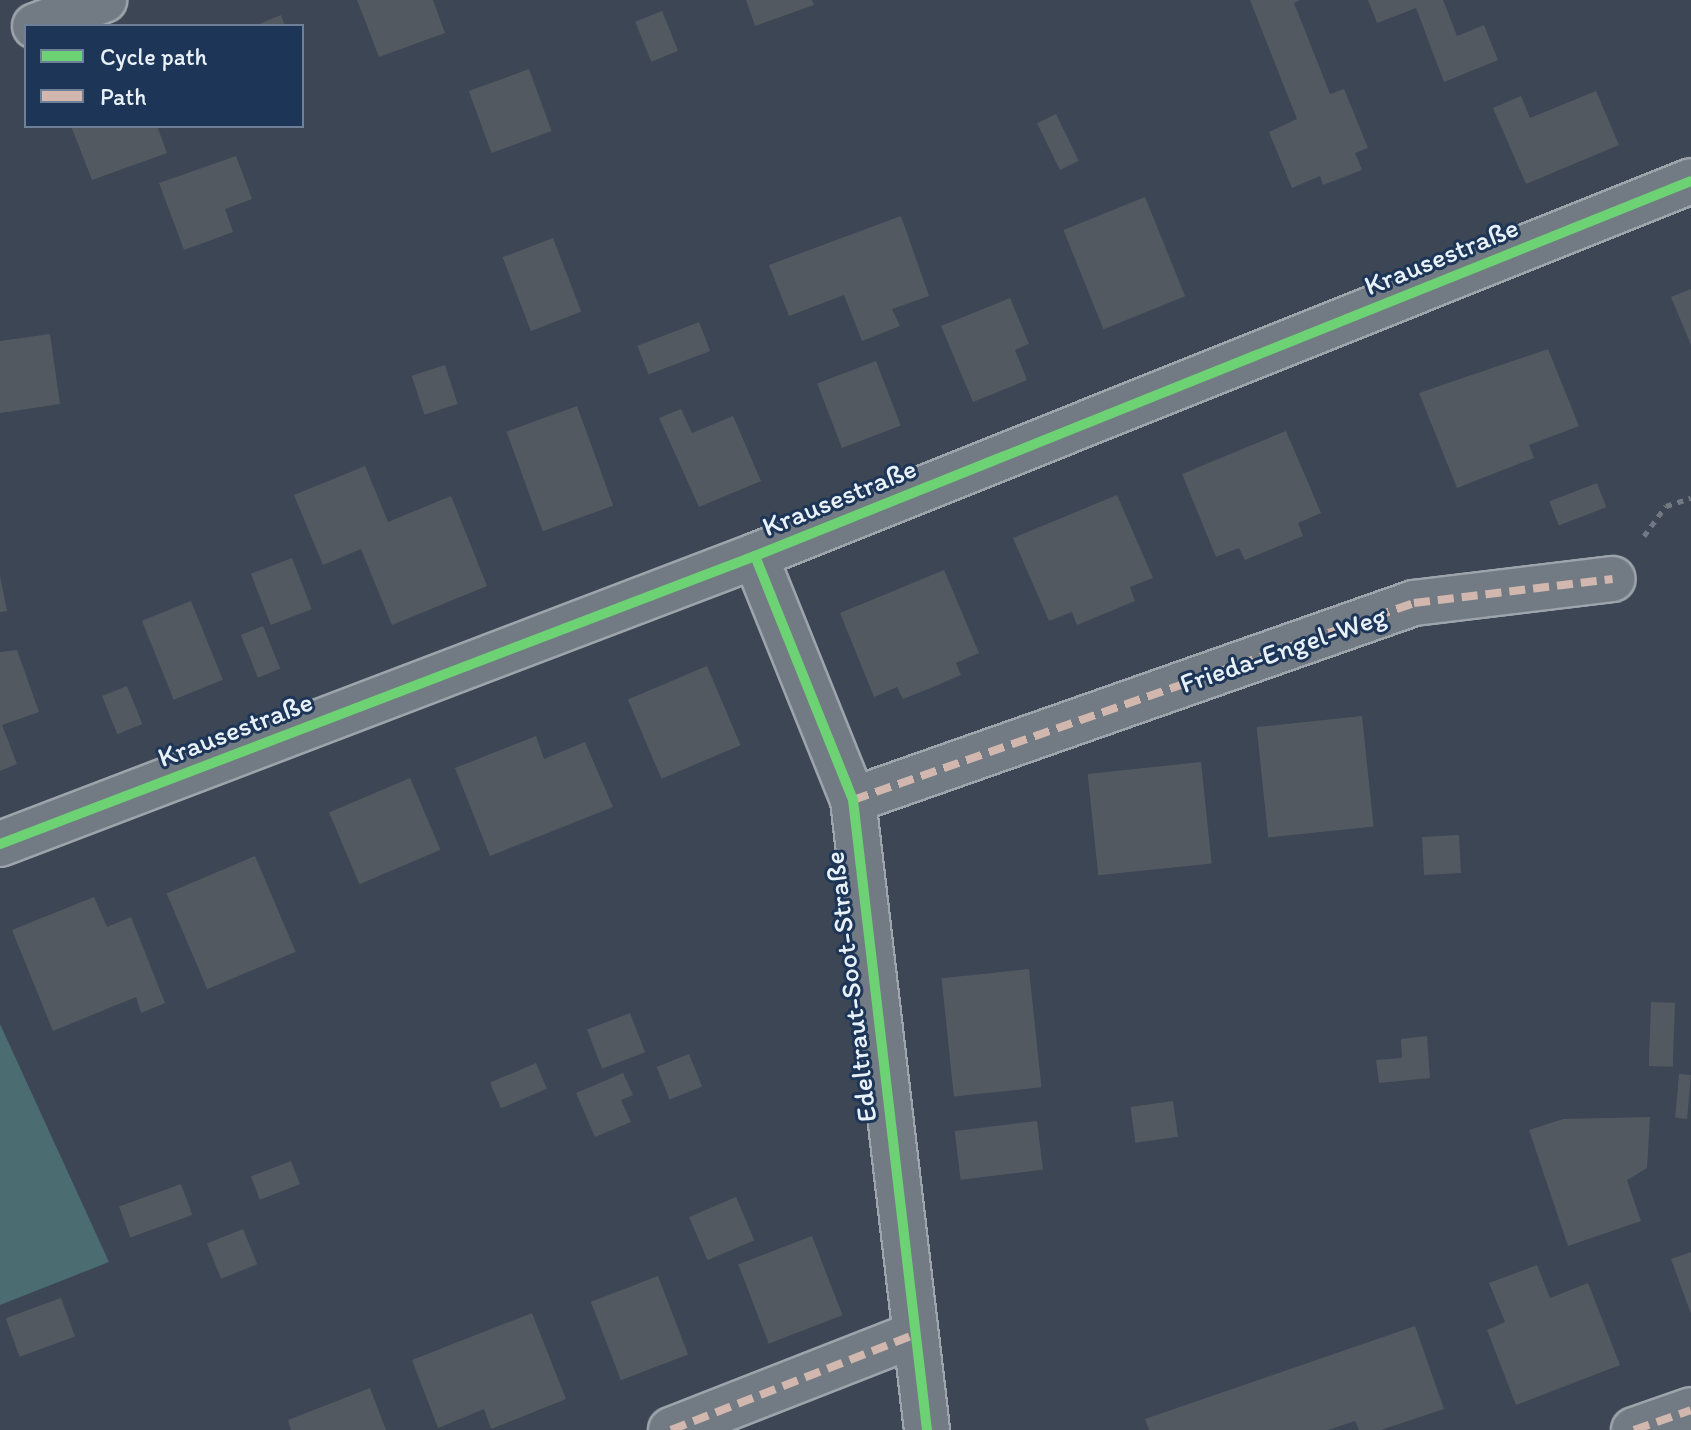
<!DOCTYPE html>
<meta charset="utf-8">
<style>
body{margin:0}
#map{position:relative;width:1691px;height:1430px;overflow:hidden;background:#3c4654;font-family:Itim,sans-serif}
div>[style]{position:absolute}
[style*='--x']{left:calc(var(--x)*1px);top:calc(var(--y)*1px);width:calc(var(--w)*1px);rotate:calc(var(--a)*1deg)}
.green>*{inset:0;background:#4b6c70}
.building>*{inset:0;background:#535960;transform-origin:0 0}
.path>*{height:5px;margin-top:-2.5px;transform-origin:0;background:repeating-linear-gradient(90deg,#727982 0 6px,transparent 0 12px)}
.roads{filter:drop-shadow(2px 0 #9da4ab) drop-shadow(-2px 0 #9da4ab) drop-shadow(0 2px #9da4ab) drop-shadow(0 -2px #9da4ab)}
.minor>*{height:44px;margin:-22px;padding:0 22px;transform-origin:22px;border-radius:22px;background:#727a84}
.quiet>*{height:8px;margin-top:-4px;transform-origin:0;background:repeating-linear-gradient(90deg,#d1b7ad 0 16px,transparent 0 24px)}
.cycleway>*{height:10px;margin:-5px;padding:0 5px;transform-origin:5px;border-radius:5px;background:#6cd273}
span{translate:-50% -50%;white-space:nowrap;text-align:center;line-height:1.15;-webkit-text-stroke:6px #1d3557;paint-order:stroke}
.street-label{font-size:28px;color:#e8f1f8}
.legend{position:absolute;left:24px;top:24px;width:280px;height:104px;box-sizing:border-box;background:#1d3557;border:2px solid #6e8097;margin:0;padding:10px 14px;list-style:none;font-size:24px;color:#e8f1f8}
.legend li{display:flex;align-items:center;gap:16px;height:40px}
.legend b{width:40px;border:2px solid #6e8097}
</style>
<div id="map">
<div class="green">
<div style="clip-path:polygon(0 1024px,109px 1262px,0 1305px)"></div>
</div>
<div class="building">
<div style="clip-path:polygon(357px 0,433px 0,445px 33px,379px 57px)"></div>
<div style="clip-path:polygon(746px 0,812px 0,814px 5px,755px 26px)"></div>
<div style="clip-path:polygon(1250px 0,1300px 0,1294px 3px,1330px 94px,1344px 89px,1368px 148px,1355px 153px,1362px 170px,1323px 185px,1320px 176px,1292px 188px,1269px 132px,1297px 119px)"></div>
<div style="clip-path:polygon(1368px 0,1443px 0,1457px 36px,1484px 25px,1498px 60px,1444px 82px,1416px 8px,1377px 23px)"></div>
<div style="left:662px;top:11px;width:43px;height:29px;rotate:68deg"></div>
<div style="clip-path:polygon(281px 15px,285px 26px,254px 26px)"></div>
<div style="left:529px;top:69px;width:66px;height:64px;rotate:70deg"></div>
<div style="clip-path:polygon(1596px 91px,1619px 145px,1526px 184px,1493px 108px,1521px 96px,1530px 118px)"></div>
<div style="left:1056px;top:114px;width:52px;height:21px;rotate:64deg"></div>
<div style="clip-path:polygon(71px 126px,157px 126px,167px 153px,92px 180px)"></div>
<div style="clip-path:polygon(236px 156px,252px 199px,225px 209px,233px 232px,184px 250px,159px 183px)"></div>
<div style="left:1145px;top:197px;width:107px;height:88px;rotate:68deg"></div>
<div style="clip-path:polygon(901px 216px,929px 296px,892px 309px,900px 326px,862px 341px,844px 295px,789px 316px,769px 265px)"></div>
<div style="left:553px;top:238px;width:79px;height:54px;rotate:69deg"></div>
<div style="clip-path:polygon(1691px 289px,1691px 345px,1671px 297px)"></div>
<div style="clip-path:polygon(1010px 298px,1029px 344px,1015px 350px,1027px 380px,973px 402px,941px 326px)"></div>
<div style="left:699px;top:322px;width:31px;height:66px;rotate:69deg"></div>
<div style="clip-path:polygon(50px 334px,60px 404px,0 413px,0 341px)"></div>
<div style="clip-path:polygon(1548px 349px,1579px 426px,1529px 445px,1534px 458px,1457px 488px,1419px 393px)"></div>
<div style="left:876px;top:361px;width:69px;height:63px;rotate:69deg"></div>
<div style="left:445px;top:365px;width:41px;height:35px;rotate:72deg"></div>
<div style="left:577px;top:406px;width:106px;height:75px;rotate:70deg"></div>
<div style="clip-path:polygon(681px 409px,692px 433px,733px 416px,761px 481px,699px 507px,659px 418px)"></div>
<div style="clip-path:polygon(1286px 431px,1321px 513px,1298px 523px,1303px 536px,1245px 560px,1239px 548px,1216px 557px,1182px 474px)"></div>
<div style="clip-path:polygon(365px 466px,388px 522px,451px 496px,487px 586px,392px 625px,361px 549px,323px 565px,294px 495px)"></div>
<div style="left:1597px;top:483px;width:26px;height:51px;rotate:69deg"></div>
<div style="clip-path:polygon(1117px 495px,1153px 578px,1130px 587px,1135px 601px,1077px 625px,1072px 612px,1049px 621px,1013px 538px)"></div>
<div style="left:292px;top:558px;width:55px;height:44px;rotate:69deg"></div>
<div style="clip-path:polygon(944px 570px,979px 653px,956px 663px,961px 675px,933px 687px,903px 699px,897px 687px,874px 697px,840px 613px)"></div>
<div style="clip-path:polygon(0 576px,7px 611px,0 612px)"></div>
<div style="left:191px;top:601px;width:85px;height:53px;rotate:68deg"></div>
<div style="left:263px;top:626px;width:46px;height:24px;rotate:68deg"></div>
<div style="clip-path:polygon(17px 650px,39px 712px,2px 725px,17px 764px,0 771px,0 652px)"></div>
<div style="left:707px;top:666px;width:86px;height:86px;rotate:67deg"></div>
<div style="left:127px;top:686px;width:41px;height:27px;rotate:68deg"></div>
<div style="left:1362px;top:716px;width:111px;height:106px;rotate:84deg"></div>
<div style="clip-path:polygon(536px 736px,544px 759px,585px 742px,613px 807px,490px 856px,455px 768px)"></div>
<div style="left:1201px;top:762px;width:102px;height:114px;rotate:84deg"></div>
<div style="left:410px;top:778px;width:78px;height:88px;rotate:67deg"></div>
<div style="left:1459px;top:835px;width:38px;height:37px;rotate:87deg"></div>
<div style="left:255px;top:856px;width:104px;height:96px;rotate:67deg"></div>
<div style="clip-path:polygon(94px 897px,107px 927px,131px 917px,165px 1003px,141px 1013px,136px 997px,53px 1031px,12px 930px)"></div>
<div style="left:1029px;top:969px;width:119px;height:88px;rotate:84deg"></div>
<div style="left:1651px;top:1002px;width:24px;height:64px;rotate:2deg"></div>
<div style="left:630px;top:1013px;width:42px;height:46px;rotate:69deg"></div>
<div style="clip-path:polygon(1427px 1036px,1430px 1078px,1379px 1083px,1376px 1060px,1402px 1058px,1401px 1039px)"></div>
<div style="left:689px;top:1054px;width:35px;height:35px;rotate:68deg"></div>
<div style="left:536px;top:1063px;width:28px;height:50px;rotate:67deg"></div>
<div style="clip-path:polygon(623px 1073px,633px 1095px,621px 1100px,631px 1122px,595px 1137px,576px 1093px)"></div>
<div style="left:1679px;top:1074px;width:12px;height:44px;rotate:5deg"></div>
<div style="left:1173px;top:1101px;width:36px;height:43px;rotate:82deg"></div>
<div style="clip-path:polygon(1650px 1117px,1647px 1168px,1627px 1180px,1641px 1221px,1568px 1246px,1529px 1130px,1563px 1119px)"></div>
<div style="left:1037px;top:1121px;width:49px;height:83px;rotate:83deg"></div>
<div style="left:291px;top:1161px;width:25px;height:43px;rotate:69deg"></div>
<div style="left:181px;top:1184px;width:33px;height:66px;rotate:70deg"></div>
<div style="left:736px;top:1197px;width:47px;height:51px;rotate:67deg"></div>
<div style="left:243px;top:1229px;width:38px;height:39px;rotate:68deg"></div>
<div style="left:812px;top:1236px;width:85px;height:79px;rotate:69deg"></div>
<div style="clip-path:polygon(1691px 1252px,1691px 1314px,1671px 1259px)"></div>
<div style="clip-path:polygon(1537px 1265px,1550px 1298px,1588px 1283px,1620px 1365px,1516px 1405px,1487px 1330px,1505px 1322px,1489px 1283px)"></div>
<div style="left:658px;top:1276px;width:84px;height:72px;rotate:69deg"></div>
<div style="left:61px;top:1298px;width:41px;height:59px;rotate:70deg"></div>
<div style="clip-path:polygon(532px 1313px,566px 1399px,491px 1429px,484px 1409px,438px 1428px,412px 1360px)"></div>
<div style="clip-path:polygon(1415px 1326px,1444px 1409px,1381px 1430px,1359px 1430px,1355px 1421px,1328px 1430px,1149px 1430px,1145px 1419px)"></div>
<div style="clip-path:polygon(370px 1388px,386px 1430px,291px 1430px,288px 1420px)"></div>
</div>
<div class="path">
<div style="--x:1644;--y:536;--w:37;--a:-54"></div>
<div style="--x:1666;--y:506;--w:26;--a:-18"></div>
</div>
<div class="roads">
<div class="minor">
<div style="--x:35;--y:26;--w:74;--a:-20.6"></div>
<div style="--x:755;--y:556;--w:263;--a:68.1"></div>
<div style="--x:853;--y:800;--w:634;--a:83.3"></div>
<div style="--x:853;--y:800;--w:595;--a:-19.35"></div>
<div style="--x:1414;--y:603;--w:200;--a:-6.9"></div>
<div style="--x:0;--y:844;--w:808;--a:-20.88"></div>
<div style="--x:755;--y:556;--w:1008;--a:-21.83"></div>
<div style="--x:671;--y:1430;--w:261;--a:-21.4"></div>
<div style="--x:1634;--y:1430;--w:60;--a:-19.3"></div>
</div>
</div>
<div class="quiet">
<div style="--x:853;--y:800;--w:595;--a:-19.35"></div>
<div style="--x:1414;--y:603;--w:200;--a:-6.9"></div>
<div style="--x:671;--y:1430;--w:261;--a:-21.4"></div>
<div style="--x:1634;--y:1430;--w:60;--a:-19.3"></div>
</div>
<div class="cycleway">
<div style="--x:755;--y:556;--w:263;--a:68.1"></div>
<div style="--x:853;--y:800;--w:634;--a:83.3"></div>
<div style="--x:0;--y:844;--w:808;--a:-20.88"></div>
<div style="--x:755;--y:556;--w:1008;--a:-21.83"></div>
</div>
<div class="street-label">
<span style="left:1441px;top:256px;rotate:-22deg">Krausestraße</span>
<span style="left:839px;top:497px;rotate:-22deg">Krausestraße</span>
<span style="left:1283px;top:649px;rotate:-19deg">Frieda-Engel-Weg</span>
<span style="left:235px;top:729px;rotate:-21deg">Krausestraße</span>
<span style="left:850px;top:987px;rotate:-97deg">Edeltraut-Soot-Straße</span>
</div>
<ul class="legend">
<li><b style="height:10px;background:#6cd273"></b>Cycle path</li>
<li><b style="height:10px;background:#d1b7ad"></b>Path</li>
</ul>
</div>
